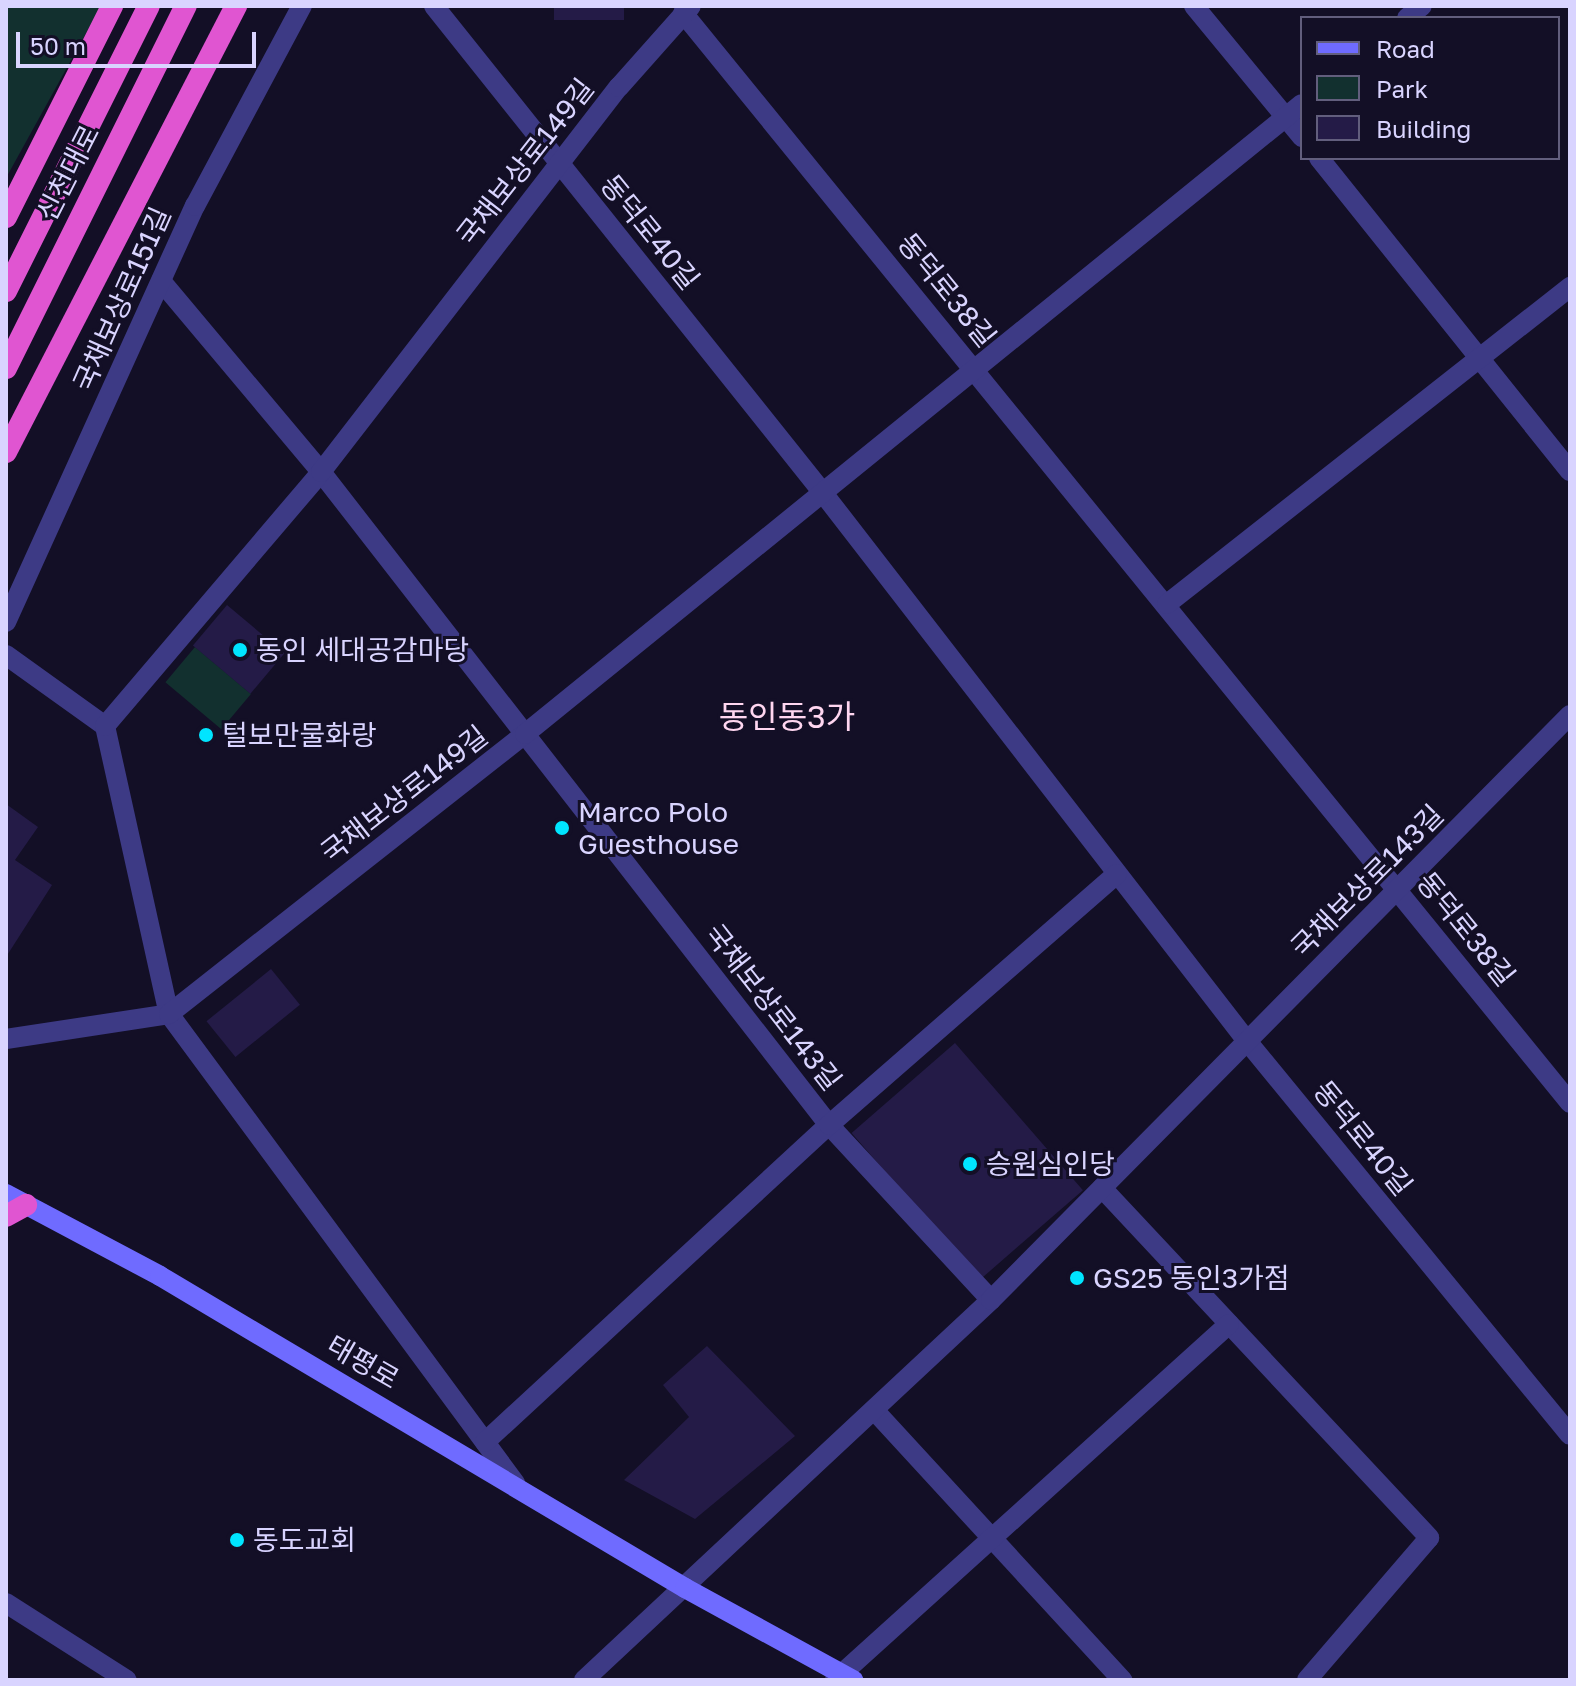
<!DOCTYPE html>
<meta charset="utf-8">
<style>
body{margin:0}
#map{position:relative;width:1576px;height:1686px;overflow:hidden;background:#130f26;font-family:"Golos Text","Noto Sans KR",sans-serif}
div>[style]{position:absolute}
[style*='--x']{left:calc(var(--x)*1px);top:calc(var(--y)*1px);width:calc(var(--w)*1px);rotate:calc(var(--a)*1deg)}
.green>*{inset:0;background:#12302f;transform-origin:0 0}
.building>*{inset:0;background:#241b47;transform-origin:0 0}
.minor>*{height:20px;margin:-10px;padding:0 10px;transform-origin:10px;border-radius:10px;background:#3d3a85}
.tertiary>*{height:20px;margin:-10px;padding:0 10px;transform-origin:10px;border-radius:10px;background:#3d3a85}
.secondary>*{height:20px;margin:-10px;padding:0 10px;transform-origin:10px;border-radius:10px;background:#6f6bff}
.trunk>*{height:22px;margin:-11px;padding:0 11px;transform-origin:11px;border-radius:11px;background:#e055d1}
.dots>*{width:22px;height:22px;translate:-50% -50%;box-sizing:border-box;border:4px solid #130f26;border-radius:50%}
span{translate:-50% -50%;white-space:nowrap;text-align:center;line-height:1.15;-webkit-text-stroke:6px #130f26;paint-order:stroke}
.street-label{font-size:28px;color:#d9d4ff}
.poi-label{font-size:28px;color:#d9d4ff}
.left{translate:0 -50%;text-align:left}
.quarter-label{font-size:32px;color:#ffd6f0}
.frame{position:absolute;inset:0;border:8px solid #d9d4ff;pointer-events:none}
.legend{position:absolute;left:1300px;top:16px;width:260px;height:144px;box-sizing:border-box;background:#130f26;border:2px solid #625e7d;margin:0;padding:10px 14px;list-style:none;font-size:24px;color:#d9d4ff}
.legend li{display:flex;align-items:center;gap:16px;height:40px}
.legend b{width:40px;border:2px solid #625e7d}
.scale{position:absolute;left:16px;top:32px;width:240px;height:36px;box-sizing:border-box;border:4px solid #d9d4ff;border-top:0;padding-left:10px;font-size:24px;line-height:28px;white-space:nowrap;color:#d9d4ff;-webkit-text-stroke:6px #130f26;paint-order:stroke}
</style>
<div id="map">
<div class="green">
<div style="clip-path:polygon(6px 6px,101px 6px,6px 178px)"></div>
<div style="left:195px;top:647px;width:73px;height:46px;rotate:40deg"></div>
</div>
<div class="building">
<div style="left:554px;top:6px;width:70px;height:14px"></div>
<div style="left:227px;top:605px;width:75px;height:53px;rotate:40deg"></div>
<div style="clip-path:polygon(6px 804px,38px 827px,15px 860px,52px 885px,6px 957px)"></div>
<div style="left:271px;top:969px;width:46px;height:83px;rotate:51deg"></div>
<div style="left:955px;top:1043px;width:195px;height:137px;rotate:49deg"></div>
<div style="clip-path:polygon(707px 1346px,795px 1436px,695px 1519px,624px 1480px,689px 1417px,663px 1385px)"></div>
</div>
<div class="minor">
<div style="--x:434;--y:6;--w:623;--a:51.38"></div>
<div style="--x:823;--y:493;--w:693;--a:52.27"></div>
<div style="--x:1247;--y:1041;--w:509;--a:50.66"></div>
<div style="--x:1194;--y:6;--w:170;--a:50.5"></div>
<div style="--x:683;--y:13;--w:1405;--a:50.86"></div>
<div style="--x:1407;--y:18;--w:19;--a:-39"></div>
<div style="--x:1319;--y:158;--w:401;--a:51.3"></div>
<div style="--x:161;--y:281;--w:249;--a:50"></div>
<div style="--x:321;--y:472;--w:827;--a:52.12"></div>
<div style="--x:829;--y:1125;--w:238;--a:47.2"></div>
<div style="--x:1167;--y:604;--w:513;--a:-38.19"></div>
<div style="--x:6;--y:655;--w:122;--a:35.6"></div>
<div style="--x:105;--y:726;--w:295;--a:77.5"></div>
<div style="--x:169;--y:1014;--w:583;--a:53.58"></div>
<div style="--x:105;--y:726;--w:333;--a:-49.6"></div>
<div style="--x:321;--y:472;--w:487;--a:-52.3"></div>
<div style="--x:619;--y:87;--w:108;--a:-48.4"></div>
<div style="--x:6;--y:1039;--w:165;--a:-8.7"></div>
<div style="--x:169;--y:1014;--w:453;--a:-38.2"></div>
<div style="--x:525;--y:734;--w:1000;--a:-39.04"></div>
<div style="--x:1102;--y:1188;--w:479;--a:46.9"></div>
<div style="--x:1429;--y:1538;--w:187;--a:130.7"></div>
<div style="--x:874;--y:1410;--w:367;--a:47.4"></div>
<div style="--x:485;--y:1442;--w:468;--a:-42.7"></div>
<div style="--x:829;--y:1125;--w:382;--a:-41.1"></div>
<div style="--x:6;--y:1603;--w:143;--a:32.5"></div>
<div style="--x:584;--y:1680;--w:557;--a:-43.04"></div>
<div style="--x:991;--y:1300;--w:823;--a:-45.3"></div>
<div style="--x:835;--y:1680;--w:531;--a:-42.1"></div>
</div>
<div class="tertiary">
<div style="--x:6;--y:622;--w:457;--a:-65.6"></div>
<div style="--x:195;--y:206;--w:227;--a:-61.9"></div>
</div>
<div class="secondary">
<div style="--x:6;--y:1194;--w:174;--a:28"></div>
<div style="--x:160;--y:1276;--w:611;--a:30.72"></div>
<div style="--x:685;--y:1588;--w:192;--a:28.7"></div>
</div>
<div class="trunk">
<div style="--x:6;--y:217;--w:236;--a:-63.3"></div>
<div style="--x:6;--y:291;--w:319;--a:-63.4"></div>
<div style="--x:6;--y:368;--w:404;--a:-63.6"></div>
<div style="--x:6;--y:452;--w:502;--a:-62.72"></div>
<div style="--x:6;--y:1216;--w:23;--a:-29"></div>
</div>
<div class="dots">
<div style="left:240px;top:650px;background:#00e5ff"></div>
<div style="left:206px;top:735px;background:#00e5ff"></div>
<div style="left:562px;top:828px;background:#00e5ff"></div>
<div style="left:970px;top:1164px;background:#00e5ff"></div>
<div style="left:1077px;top:1278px;background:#00e5ff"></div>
<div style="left:237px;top:1540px;background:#00e5ff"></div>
</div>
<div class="street-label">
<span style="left:525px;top:162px;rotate:-52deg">국채보상로149길</span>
<span style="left:68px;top:173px;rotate:-63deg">신천대로</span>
<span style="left:650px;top:232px;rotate:51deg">동덕로40길</span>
<span style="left:947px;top:290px;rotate:51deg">동덕로38길</span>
<span style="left:122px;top:299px;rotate:-66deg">국채보상로151길</span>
<span style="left:404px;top:794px;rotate:-38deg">국채보상로149길</span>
<span style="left:1367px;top:881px;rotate:-45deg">국채보상로143길</span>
<span style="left:1466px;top:929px;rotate:51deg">동덕로38길</span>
<span style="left:773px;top:1007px;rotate:52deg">국채보상로143길</span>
<span style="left:1363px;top:1138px;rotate:51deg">동덕로40길</span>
<span style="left:363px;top:1362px;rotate:30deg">태평로</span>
</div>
<div class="poi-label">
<span class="left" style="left:256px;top:650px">동인 세대공감마당</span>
<span class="left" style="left:222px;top:735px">털보만물화랑</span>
<span class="left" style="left:578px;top:828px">Marco Polo<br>Guesthouse</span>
<span class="left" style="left:986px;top:1164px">승원심인당</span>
<span class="left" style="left:1093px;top:1278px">GS25 동인3가점</span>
<span class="left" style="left:253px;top:1540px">동도교회</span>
</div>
<div class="quarter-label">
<span style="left:787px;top:716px">동인동3가</span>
</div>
<div class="frame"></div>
<ul class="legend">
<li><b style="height:10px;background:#6f6bff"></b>Road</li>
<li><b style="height:22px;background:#12302f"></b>Park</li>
<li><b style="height:22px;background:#241b47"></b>Building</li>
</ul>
<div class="scale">50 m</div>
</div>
